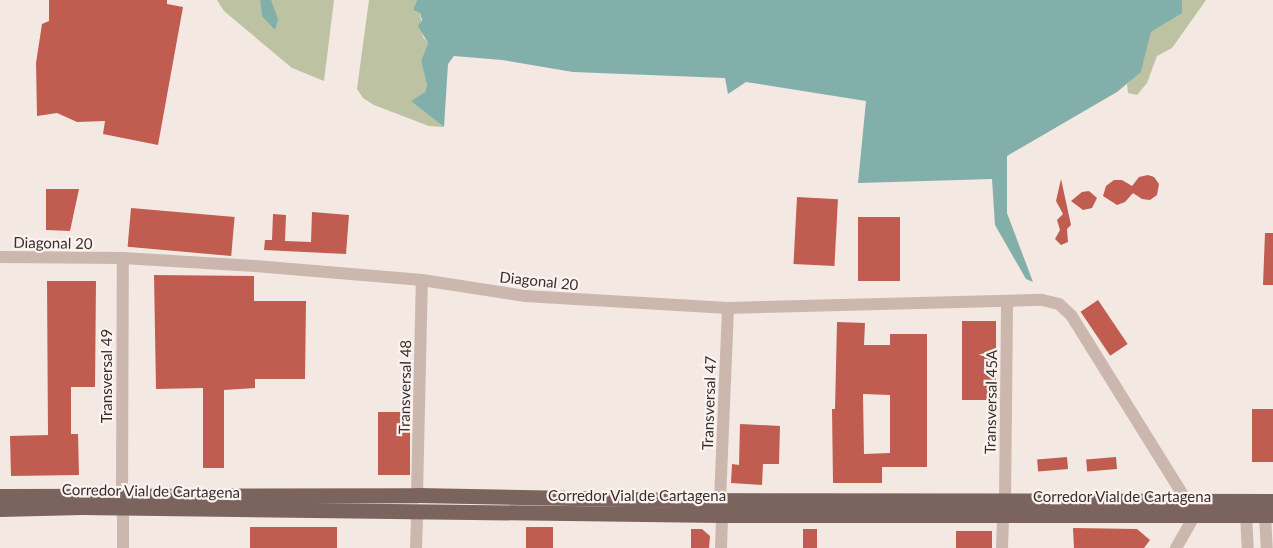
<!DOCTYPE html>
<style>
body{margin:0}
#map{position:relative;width:1273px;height:548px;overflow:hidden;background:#f3e8e2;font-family:Lato,sans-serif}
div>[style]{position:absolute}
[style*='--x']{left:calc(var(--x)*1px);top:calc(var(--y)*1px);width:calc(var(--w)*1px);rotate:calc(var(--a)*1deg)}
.green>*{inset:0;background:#bcc2a2}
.water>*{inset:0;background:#82afaa}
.building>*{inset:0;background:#c15c51;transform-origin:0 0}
.minor>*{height:12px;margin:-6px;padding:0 6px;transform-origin:6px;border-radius:6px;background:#cbb7ae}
.major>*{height:15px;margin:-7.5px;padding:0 7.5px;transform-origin:7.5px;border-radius:7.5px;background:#7b635e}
span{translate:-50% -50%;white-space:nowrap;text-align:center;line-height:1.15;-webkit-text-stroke:4.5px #faf3ef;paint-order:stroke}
.street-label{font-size:15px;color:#3a2e2c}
</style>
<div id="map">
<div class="green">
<div style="clip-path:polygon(217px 0,260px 0,262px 16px,271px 0,334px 0,324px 81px,292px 68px,224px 11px)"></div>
<div style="clip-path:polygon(369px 0,417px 0,413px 10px,420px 13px,423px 37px,428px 43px,421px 61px,427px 85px,425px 92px,412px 101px,444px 127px,429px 126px,374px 105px,363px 98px,357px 89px)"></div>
<div style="clip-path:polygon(1182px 0,1206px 0,1172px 48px,1157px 56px,1147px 83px,1137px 95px,1128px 93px,1127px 84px,1141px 71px,1151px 32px,1181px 13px)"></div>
</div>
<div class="water">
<div style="clip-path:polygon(260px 0,271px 0,278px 19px,275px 30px,262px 16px)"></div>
<div style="clip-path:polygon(417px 0,1182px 0,1182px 13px,1151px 32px,1141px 72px,1117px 92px,1007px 156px,1007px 213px,1033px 282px,1026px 279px,995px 225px,992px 179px,858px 183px,866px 101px,746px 82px,728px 94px,725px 78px,573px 72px,502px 60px,454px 56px,448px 64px,444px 127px,411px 101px,425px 92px,427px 85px,421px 61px,428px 43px,418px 26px,422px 20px,420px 13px,413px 10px)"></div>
</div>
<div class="building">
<div style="clip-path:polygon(49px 0,167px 0,167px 4px,183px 7px,158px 145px,103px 134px,105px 121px,77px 122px,57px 113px,37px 116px,36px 63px,42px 24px,49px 21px)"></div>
<div style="clip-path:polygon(1148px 175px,1154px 177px,1159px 184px,1157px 195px,1150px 200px,1142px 199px,1133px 193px,1125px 202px,1117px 205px,1103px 196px,1106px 186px,1114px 180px,1122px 180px,1132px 186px,1139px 177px)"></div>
<div style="clip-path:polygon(1061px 179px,1071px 225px,1067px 229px,1068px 242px,1061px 245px,1055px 239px,1060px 230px,1057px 220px,1063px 214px,1056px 201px)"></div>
<div style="clip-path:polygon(46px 189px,79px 189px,70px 231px,46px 230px)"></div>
<div style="clip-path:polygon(1089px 191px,1097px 198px,1092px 208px,1083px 210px,1071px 201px,1082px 192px)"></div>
<div style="left:797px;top:197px;width:41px;height:67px;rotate:3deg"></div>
<div style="left:131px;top:208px;width:104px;height:39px;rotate:5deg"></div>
<div style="clip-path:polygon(312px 212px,349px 215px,346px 254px,264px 250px,265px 240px,272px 240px,273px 214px,286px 215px,285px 241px,311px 242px)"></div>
<div style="left:858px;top:217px;width:42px;height:64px"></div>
<div style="clip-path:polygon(1265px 233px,1273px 233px,1273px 285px,1263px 285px)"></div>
<div style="clip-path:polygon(154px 275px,254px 276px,254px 301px,306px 301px,305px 379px,255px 379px,255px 388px,224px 390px,224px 468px,203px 468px,203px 388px,156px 389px)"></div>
<div style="clip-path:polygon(47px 281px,96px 281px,95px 387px,71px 387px,71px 434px,78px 434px,79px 475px,11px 476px,10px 436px,48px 435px)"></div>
<div style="left:1098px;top:300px;width:53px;height:21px;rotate:56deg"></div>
<div style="left:962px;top:321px;width:34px;height:79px"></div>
<div style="clip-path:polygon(evenodd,837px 322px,865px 323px,864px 345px,890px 345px,890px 334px,927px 334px,927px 467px,882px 467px,882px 483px,833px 483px,832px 409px,835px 409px,837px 322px,863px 394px,890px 395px,890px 453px,864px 454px,863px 394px)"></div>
<div style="left:1252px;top:409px;width:21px;height:53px"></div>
<div style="left:378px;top:412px;width:32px;height:63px"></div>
<div style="clip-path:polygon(740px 424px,780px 426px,779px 464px,763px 464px,762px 485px,731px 483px,732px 464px,739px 465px)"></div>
<div style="left:1067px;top:457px;width:12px;height:30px;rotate:85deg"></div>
<div style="left:1116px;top:457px;width:12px;height:30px;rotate:85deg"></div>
<div style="left:250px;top:527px;width:87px;height:21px"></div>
<div style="left:553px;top:527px;width:21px;height:27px;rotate:90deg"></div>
<div style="clip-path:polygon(1073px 528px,1137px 529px,1150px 540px,1144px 548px,1074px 548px)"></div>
<div style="clip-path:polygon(691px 529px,702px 529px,710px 536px,709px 548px,691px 548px)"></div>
<div style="left:803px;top:529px;width:14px;height:19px"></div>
<div style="left:992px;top:531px;width:17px;height:36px;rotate:90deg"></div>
</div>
<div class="minor">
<div style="--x:0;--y:257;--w:123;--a:0.5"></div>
<div style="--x:123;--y:258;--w:132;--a:3.5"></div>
<div style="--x:255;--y:266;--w:168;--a:4.8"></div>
<div style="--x:422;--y:280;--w:104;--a:8.8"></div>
<div style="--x:525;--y:296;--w:203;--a:3.4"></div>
<div style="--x:728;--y:308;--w:314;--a:-1.5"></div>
<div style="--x:1042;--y:300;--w:17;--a:13"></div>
<div style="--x:1059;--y:304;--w:16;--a:43"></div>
<div style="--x:1071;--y:315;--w:219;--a:58.1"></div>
<div style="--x:122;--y:494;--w:236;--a:-89.8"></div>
<div style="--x:417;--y:495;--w:215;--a:-88.7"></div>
<div style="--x:720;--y:500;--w:192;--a:-87.6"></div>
<div style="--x:1005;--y:501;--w:198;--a:-89.4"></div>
<div style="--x:123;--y:508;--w:40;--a:90"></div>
<div style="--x:1246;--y:515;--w:33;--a:87"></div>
<div style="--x:1265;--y:515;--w:33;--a:87"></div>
<div style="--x:416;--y:548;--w:36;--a:-88"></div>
<div style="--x:721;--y:548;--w:33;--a:-88"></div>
<div style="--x:1002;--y:548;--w:32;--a:-88"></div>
<div style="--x:1176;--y:548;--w:38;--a:-60"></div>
</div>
<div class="major">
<div style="--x:0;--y:496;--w:417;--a:-0.1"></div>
<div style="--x:417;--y:495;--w:260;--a:1.1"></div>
<div style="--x:677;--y:500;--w:596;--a:0.1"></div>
<div style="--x:0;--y:509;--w:81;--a:-1.4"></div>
<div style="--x:81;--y:507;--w:641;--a:0.72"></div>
<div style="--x:722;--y:515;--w:551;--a:0"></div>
</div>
<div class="street-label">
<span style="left:53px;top:243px;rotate:1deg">Diagonal 20</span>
<span style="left:539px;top:281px;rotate:6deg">Diagonal 20</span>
<span style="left:107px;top:376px;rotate:-90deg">Transversal 49</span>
<span style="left:405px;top:387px;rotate:-89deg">Transversal 48</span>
<span style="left:991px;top:402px;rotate:-89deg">Transversal 45A</span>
<span style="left:709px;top:403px;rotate:-88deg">Transversal 47</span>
<span style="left:151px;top:491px;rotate:1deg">Corredor Vial de Cartagena</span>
<span style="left:637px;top:496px">Corredor Vial de Cartagena</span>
<span style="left:1122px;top:497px">Corredor Vial de Cartagena</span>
</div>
</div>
